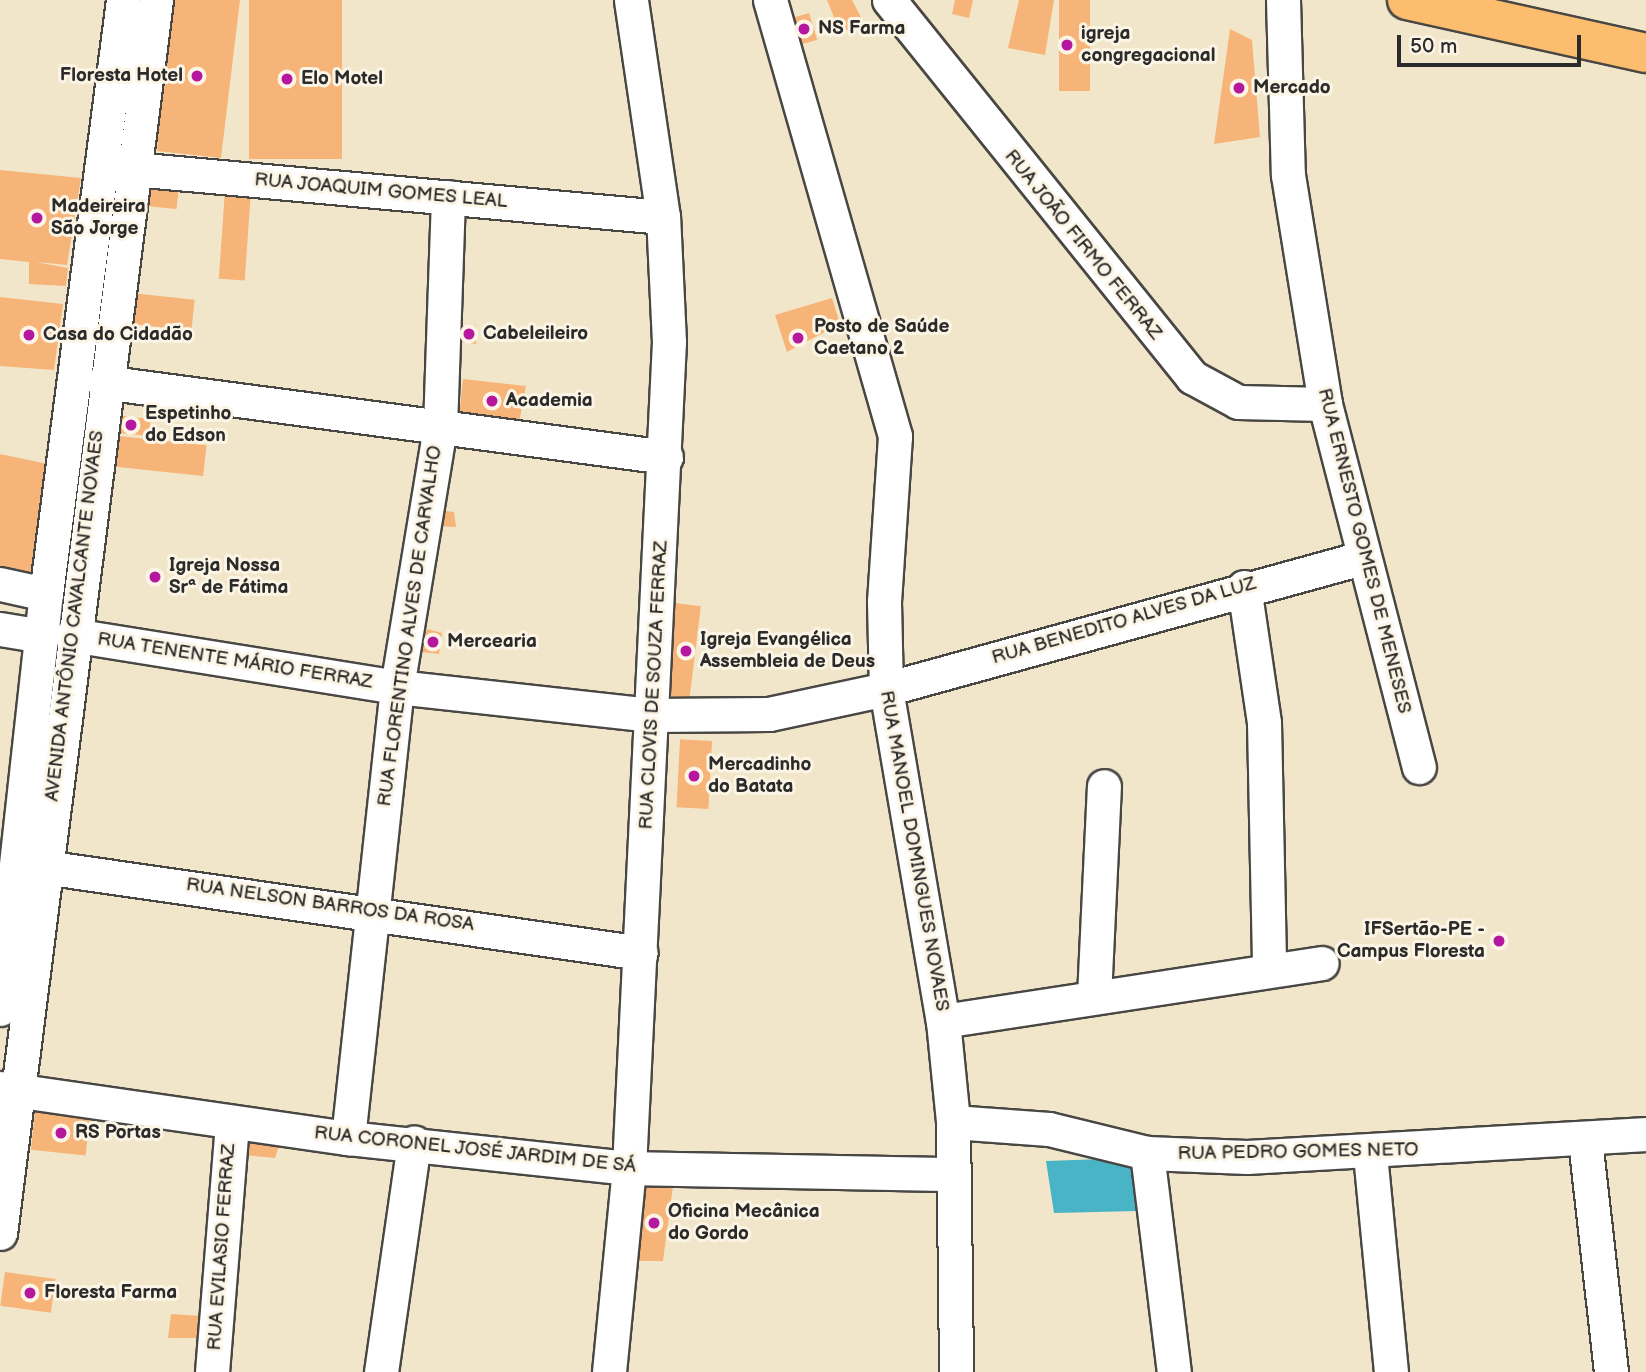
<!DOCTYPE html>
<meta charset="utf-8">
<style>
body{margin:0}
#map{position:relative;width:1646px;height:1372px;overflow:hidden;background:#f2e6ca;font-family:"Balsamiq Sans",sans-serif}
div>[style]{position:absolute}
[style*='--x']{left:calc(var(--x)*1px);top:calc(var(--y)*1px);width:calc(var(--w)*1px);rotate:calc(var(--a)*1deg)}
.water>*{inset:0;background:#48b4c5}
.building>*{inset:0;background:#f6b479;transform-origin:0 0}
.roads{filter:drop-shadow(2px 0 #494743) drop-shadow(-2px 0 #494743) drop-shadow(0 2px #494743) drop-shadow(0 -2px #494743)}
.minor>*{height:33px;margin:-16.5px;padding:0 16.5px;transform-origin:16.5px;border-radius:16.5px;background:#fff}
.major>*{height:38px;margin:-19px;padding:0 19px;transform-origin:19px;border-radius:19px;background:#fcbd6f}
.dots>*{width:19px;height:19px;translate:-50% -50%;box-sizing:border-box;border:4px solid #fcf5e5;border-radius:50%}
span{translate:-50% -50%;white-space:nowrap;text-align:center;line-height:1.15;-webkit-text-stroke:6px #fcf5e5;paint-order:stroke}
.poi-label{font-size:19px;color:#2b2b2b;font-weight:700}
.left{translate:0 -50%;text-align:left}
.right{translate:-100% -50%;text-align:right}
.street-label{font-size:19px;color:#2b2b2b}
.scale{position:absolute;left:1397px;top:35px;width:184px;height:32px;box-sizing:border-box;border:4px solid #2b2b2b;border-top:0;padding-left:9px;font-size:21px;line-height:24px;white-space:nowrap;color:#2b2b2b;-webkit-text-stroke:5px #fcf5e5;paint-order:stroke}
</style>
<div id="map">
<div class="water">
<div style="clip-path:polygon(1131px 1158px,1138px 1211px,1054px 1213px,1046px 1161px)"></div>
</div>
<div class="building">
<div style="clip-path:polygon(168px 0,240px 0,221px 158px,157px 151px)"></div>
<div style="left:249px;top:0;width:93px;height:159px"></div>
<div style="clip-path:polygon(827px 0,852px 0,865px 25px,840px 32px)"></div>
<div style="clip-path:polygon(955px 0,973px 0,969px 18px,952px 14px)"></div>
<div style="clip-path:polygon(1019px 0,1054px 0,1045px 55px,1008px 48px)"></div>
<div style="left:1059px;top:0;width:31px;height:91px"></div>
<div style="left:809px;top:13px;width:28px;height:19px;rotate:73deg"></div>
<div style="clip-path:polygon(1230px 29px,1252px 40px,1260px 137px,1214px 144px)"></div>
<div style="clip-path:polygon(0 170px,81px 178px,67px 265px,36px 262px,68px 268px,66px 286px,29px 284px,29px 262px,0 259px)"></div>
<div style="left:148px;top:184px;width:31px;height:22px;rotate:6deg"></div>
<div style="left:225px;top:190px;width:26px;height:89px;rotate:4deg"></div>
<div style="left:131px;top:293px;width:64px;height:31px;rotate:6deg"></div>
<div style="clip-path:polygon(0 297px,63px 304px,54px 370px,0 366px)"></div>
<div style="clip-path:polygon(832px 298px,840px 324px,787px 352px,775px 315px)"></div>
<div style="clip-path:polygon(461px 326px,476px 326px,476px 344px,462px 342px)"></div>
<div style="clip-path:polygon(463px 379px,526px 386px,518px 428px,459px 417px)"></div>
<div style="left:113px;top:415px;width:38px;height:17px;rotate:6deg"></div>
<div style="left:109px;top:435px;width:98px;height:31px;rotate:6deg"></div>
<div style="clip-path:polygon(0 454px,48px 464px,34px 574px,0 567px)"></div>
<div style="clip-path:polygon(439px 510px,454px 512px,456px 527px,436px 526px)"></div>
<div style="left:675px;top:603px;width:26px;height:95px;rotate:7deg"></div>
<div style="clip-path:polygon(427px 629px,442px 633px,439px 654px,422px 652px)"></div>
<div style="left:712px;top:741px;width:68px;height:32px;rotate:93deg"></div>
<div style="left:35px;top:1111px;width:55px;height:39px;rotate:6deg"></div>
<div style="clip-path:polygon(247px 1137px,280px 1142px,275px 1158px,245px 1155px)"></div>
<div style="clip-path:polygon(644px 1183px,673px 1186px,663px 1261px,637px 1261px)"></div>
<div style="left:5px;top:1272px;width:51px;height:34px;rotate:8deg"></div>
<div style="clip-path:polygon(171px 1314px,202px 1316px,200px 1338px,168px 1338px)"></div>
</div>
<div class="roads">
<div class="minor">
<div style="--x:770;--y:0;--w:454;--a:74"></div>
<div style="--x:895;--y:436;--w:166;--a:93.8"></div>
<div style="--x:884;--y:602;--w:87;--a:88.7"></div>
<div style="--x:886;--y:689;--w:337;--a:80.3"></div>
<div style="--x:943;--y:1021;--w:101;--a:84.3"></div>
<div style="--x:953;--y:1122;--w:250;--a:89.3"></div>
<div style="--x:889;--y:0;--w:484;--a:51.2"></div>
<div style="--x:1192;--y:377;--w:52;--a:28.5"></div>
<div style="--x:1238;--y:402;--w:87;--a:1.3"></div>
<div style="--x:1283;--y:0;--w:175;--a:88.4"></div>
<div style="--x:1288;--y:175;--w:232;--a:80.8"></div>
<div style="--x:1325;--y:404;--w:375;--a:75.5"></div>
<div style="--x:111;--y:167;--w:554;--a:5.18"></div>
<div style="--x:103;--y:382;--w:568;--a:7.59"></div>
<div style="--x:0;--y:584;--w:47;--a:12.3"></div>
<div style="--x:1244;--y:587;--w:137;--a:81.6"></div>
<div style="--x:1264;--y:723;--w:246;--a:88.8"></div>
<div style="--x:0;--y:629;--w:43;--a:9.5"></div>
<div style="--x:72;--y:635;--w:329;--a:9.1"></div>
<div style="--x:397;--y:687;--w:257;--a:6.3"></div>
<div style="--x:652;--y:715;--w:117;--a:-0.5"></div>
<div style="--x:769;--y:714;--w:120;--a:-12.1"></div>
<div style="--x:886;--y:689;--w:495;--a:-15.4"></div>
<div style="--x:23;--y:864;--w:624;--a:8.19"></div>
<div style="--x:1094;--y:997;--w:211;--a:-87.3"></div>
<div style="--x:0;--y:1009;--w:418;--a:-83.7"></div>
<div style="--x:46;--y:594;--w:599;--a:-82.61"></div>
<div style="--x:943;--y:1021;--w:383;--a:-8.7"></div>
<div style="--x:0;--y:1088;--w:352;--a:8.2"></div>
<div style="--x:348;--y:1138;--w:283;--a:6.1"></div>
<div style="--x:629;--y:1168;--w:325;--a:1.1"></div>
<div style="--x:953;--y:1122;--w:96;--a:4.2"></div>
<div style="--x:1049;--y:1129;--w:101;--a:13.8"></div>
<div style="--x:1147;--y:1153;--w:100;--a:2.3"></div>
<div style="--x:1247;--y:1157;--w:400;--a:-3.3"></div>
<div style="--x:348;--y:1138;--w:454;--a:-83.8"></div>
<div style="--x:397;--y:687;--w:264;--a:-80.6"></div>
<div style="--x:440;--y:427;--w:230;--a:-88"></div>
<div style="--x:1585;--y:1140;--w:233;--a:83.6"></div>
<div style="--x:1147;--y:1153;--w:221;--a:83"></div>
<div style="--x:1370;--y:1154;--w:219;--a:84.5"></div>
<div style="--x:0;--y:1233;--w:1243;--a:-82.79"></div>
<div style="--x:212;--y:1372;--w:251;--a:-85.4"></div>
<div style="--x:381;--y:1372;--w:232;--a:-81.8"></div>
<div style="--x:609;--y:1372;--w:205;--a:-84.4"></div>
<div style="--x:629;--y:1168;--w:827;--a:-87.23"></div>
<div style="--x:669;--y:342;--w:125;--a:-92.7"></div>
<div style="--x:663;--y:217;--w:219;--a:-98.4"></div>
</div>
<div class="major">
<div style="--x:1407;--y:0;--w:245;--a:12.5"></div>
</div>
</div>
<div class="dots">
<div style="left:804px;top:29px;background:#b5179e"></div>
<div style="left:1067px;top:45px;background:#b5179e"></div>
<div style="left:197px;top:76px;background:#b5179e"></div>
<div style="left:287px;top:79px;background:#b5179e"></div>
<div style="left:1239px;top:88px;background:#b5179e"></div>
<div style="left:37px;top:218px;background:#b5179e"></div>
<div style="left:469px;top:334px;background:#b5179e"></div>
<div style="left:29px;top:335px;background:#b5179e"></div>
<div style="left:798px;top:338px;background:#b5179e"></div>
<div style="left:492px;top:401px;background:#b5179e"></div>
<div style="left:131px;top:425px;background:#b5179e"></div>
<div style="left:155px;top:577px;background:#b5179e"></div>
<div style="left:433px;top:642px;background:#b5179e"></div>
<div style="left:686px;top:651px;background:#b5179e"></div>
<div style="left:694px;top:776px;background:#b5179e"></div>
<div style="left:1499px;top:941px;background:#b5179e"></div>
<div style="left:61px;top:1133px;background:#b5179e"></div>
<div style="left:654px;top:1223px;background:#b5179e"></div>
<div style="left:30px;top:1293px;background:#b5179e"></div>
</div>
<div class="poi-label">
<span class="left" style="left:818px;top:29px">NS Farma</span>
<span class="left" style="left:1081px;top:45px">igreja<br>congregacional</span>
<span class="right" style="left:183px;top:76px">Floresta Hotel</span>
<span class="left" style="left:301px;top:79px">Elo Motel</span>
<span class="left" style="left:1253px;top:88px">Mercado</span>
<span class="left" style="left:51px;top:218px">Madeireira<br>São Jorge</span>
<span class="left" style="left:814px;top:338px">Posto de Saúde<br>Caetano 2</span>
<span class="left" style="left:483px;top:334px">Cabeleileiro</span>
<span class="left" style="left:43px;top:335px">Casa do Cidadão</span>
<span class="left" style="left:506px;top:401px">Academia</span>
<span class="left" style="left:145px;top:425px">Espetinho<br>do Edson</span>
<span class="left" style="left:169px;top:577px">Igreja Nossa<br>Srª de Fátima</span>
<span class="left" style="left:700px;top:651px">Igreja Evangélica<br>Assembleia de Deus</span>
<span class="left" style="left:447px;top:642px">Mercearia</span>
<span class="left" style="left:708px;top:776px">Mercadinho<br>do Batata</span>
<span class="right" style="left:1485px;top:941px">IFSertão-PE -<br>Campus Floresta</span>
<span class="left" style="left:75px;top:1133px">RS Portas</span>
<span class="left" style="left:668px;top:1223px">Oficina Mecânica<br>do Gordo</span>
<span class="left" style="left:44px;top:1293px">Floresta Farma</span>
</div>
<div class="street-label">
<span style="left:381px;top:191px;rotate:5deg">RUA JOAQUIM GOMES LEAL</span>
<span style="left:1083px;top:245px;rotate:51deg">RUA JOÃO FIRMO FERRAZ</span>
<span style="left:1364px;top:551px;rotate:76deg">RUA ERNESTO GOMES DE MENESES</span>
<span style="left:75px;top:616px;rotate:-83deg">AVENIDA ANTÔNIO CAVALCANTE NOVAES</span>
<span style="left:1124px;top:621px;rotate:-16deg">RUA BENEDITO ALVES DA LUZ</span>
<span style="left:410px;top:626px;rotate:-82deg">RUA FLORENTINO ALVES DE CARVALHO</span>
<span style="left:235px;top:661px;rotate:9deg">RUA TENENTE MÁRIO FERRAZ</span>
<span style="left:654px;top:685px;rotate:-87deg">RUA CLOVIS DE SOUZA FERRAZ</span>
<span style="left:914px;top:851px;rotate:80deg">RUA MANOEL DOMINGUES NOVAES</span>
<span style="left:330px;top:905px;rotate:8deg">RUA NELSON BARROS DA ROSA</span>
<span style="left:475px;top:1150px;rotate:6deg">RUA CORONEL JOSÉ JARDIM DE SÁ</span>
<span style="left:1298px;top:1152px;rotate:-1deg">RUA PEDRO GOMES NETO</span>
<span style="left:222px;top:1247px;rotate:-86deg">RUA EVILASIO FERRAZ</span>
</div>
<div class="scale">50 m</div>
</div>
